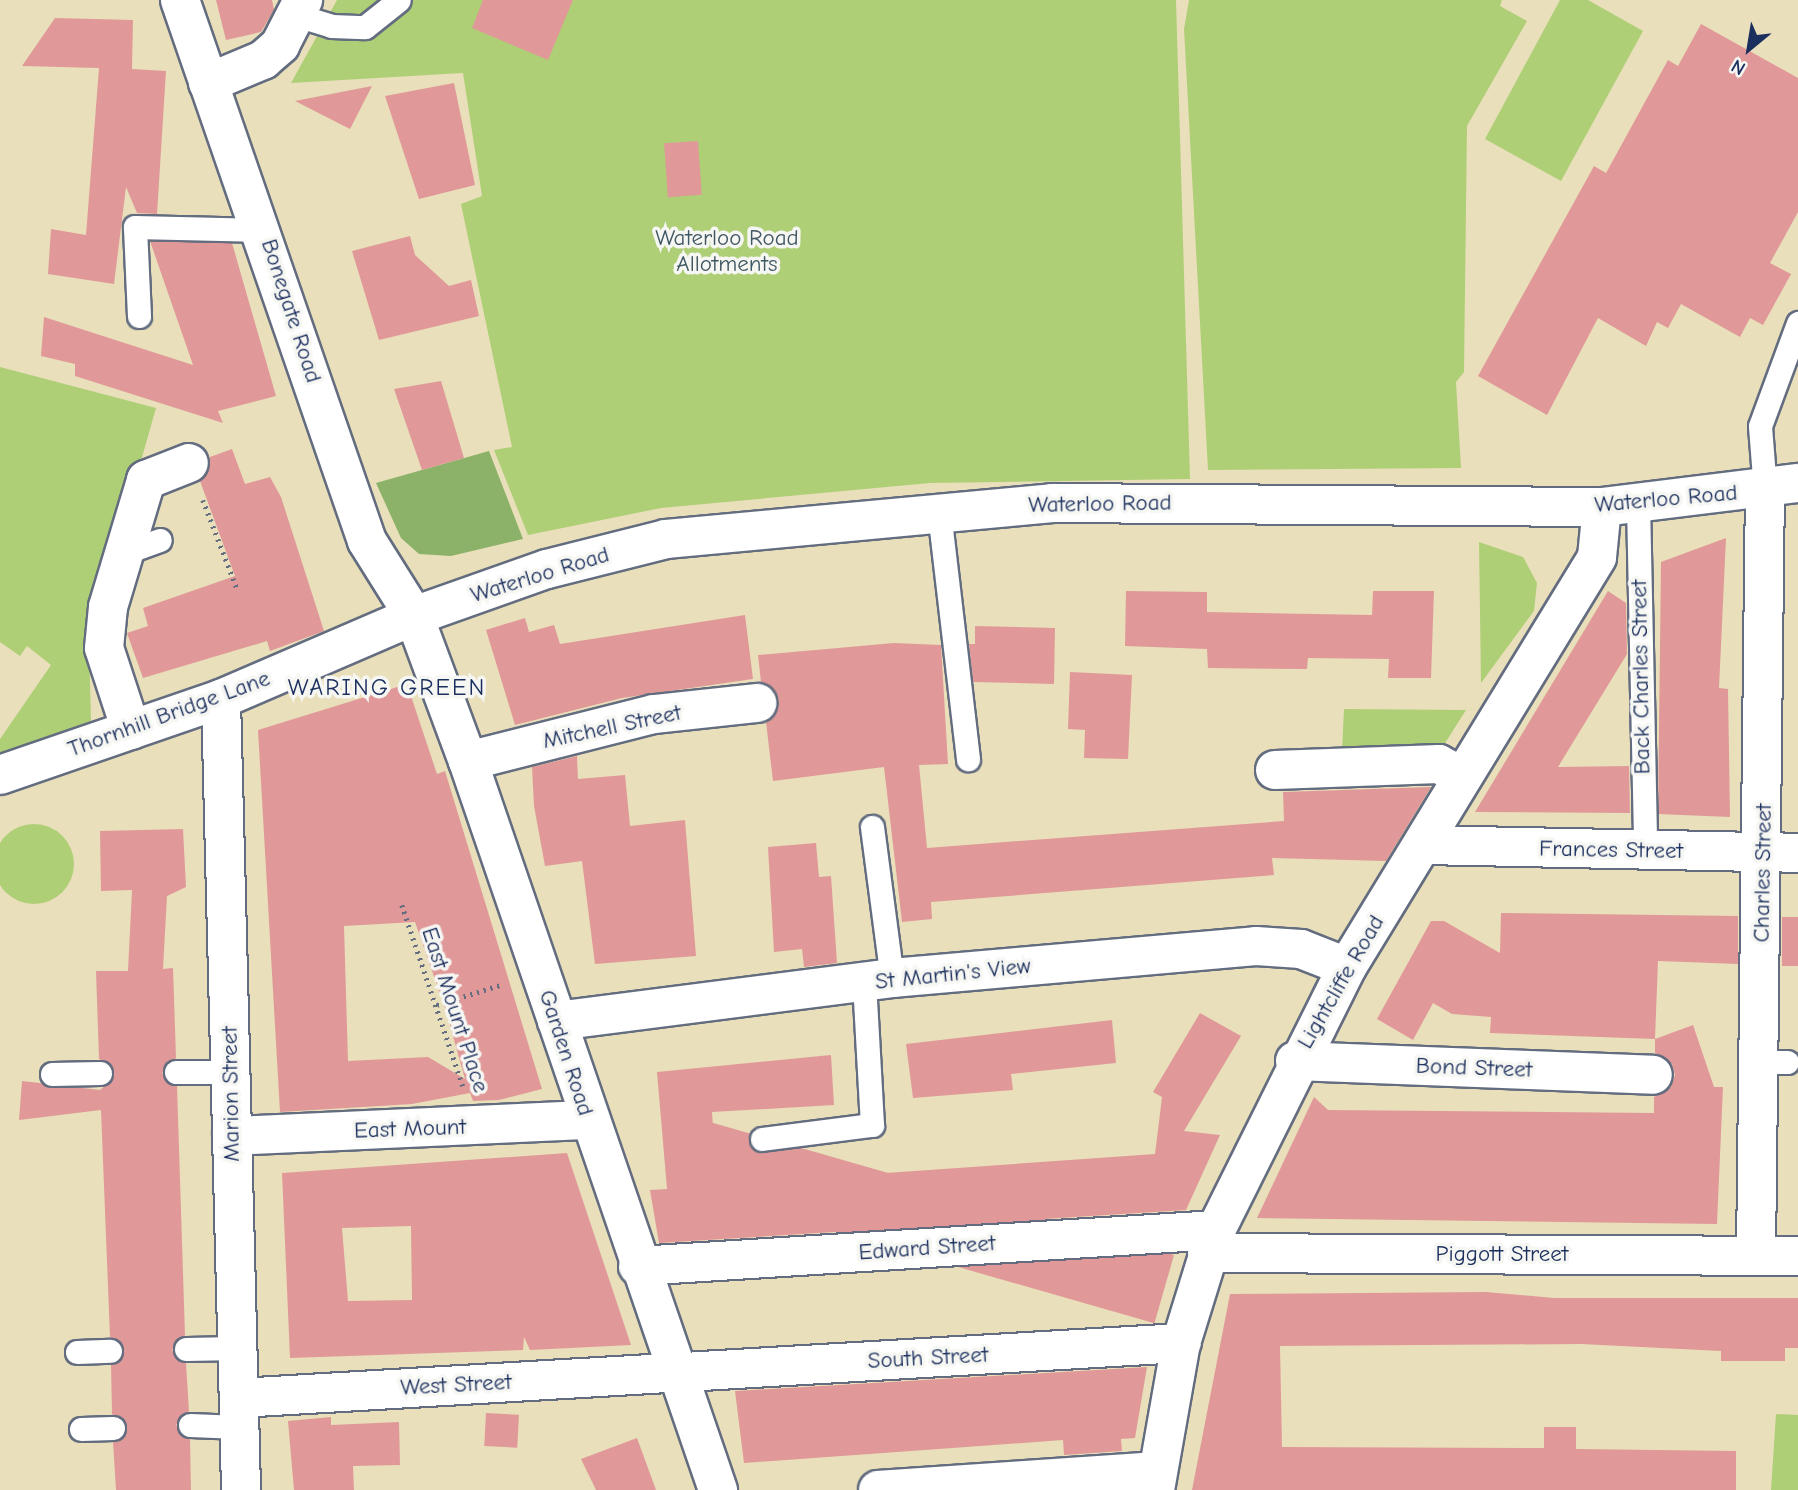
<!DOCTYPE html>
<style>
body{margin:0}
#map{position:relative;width:1798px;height:1490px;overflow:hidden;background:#e9dfbb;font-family:"Comic Neue",sans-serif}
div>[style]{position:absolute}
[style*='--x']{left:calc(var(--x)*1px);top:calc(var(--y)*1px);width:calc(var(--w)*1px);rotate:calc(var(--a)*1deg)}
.green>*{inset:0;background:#afcf77}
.round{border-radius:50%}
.forest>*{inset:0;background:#8bb268}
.building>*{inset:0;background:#e09998;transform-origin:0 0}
.path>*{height:4.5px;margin-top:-2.25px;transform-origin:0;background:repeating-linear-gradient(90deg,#636d7f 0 2px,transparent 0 7px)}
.roads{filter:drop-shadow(2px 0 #636d7f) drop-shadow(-2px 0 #636d7f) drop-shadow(0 2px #636d7f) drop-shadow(0 -2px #636d7f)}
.service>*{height:23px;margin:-11.5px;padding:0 11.5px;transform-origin:11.5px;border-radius:11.5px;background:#fff}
.minor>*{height:38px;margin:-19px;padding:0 19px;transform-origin:19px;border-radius:19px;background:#fff}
span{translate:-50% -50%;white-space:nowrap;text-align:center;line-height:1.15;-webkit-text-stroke:7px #f6f6f2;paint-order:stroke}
.park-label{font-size:23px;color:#405764}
.street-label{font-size:23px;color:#1b2f5e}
.neighbourhood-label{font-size:24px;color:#1b2f5e;letter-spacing:2px}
.north{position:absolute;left:1714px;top:14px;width:70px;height:70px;-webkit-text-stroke:5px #f6f6f2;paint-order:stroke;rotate:210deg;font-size:19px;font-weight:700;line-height:28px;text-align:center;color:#1b2f5e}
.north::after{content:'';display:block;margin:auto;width:24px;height:32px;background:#1b2f5e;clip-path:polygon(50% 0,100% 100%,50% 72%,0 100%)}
</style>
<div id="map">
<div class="green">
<div style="clip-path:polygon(337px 0,1176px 0,1190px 479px,930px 483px,661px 508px,528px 535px,494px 450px,512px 447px,461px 204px,482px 196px,463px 73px,291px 83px)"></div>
<div style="clip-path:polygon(1189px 0,1502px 0,1500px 6px,1527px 21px,1467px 126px,1464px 372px,1456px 382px,1461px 468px,1208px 470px,1184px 29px)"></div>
<div style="clip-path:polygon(1560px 0,1588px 0,1643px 31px,1561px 181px,1485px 139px)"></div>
<div style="clip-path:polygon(0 367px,156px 408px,89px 644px,91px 721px,0 755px,0 739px,51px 665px,27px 646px,20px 656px,0 642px)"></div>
<div style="clip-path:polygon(1479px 542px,1523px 557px,1537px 583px,1534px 611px,1481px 683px)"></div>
<div style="clip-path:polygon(1344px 709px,1466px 710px,1442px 748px,1342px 751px)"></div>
<div class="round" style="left:-6px;top:824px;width:80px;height:80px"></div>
<div style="clip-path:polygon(1776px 1414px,1798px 1415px,1798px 1490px,1771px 1490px)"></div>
</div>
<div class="forest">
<div style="clip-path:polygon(489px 451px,523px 539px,451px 556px,419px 554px,401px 538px,376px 483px)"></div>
</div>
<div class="building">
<div style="clip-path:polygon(216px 0,272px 0,274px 10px,261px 32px,226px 40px)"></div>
<div style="clip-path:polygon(483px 0,573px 0,548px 60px,472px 28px)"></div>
<div style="clip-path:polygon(55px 18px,133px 20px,132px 69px,166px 71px,157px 214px,137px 213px,126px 187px,114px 284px,48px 274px,51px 229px,86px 235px,99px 68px,22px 66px)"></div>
<div style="clip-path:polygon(1701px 24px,1798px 78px,1798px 212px,1770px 263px,1791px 274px,1763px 325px,1750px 318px,1740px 337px,1681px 304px,1668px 328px,1657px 322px,1646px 346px,1598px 318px,1547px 415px,1478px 376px,1594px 166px,1606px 173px,1668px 60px,1678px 66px)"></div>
<div style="clip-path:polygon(454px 83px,475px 185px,419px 199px,385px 96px)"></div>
<div style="clip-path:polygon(372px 86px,350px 129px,295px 101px)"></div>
<div style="left:698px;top:141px;width:54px;height:34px;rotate:86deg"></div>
<div style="clip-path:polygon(410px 236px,415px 255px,449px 286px,471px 280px,479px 316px,379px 340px,352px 251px)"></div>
<div style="clip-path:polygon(150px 241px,232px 243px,276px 396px,218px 411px,223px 423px,75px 376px,75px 364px,41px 356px,44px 317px,193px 365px)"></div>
<div style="clip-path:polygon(441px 381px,464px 458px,422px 470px,394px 389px)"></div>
<div style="clip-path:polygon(232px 449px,245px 484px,270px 477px,281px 497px,324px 631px,270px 651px,267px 641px,143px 678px,127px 633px,148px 626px,143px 608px,235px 576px,200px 481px,210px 457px)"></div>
<div style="clip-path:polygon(1726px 538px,1719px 688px,1728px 689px,1730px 817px,1658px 814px,1661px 562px)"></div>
<div style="clip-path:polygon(1126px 591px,1207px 592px,1207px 612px,1372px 615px,1373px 591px,1434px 591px,1431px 678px,1388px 678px,1389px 659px,1308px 658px,1307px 669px,1208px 668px,1207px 649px,1125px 646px)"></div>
<div style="clip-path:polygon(1608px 591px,1626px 603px,1627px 654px,1558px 767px,1629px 766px,1630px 813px,1475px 812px)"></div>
<div style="clip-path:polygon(745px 615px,753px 679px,622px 698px,515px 725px,486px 630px,525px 618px,529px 632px,554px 625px,560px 644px)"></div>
<div style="clip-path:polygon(975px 626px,1055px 628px,1054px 684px,973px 682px,969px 644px,975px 644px)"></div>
<div style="clip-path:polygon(894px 643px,941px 645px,948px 764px,919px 765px,927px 848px,1284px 821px,1283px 792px,1431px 787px,1386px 861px,1272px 858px,1274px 875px,931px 902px,932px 919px,902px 922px,884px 767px,773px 781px,766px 722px,779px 700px,761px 682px,758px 655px)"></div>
<div style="clip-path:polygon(1070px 672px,1132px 675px,1128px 759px,1084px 758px,1085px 730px,1068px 729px)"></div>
<div style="clip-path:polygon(evenodd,407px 684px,437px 774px,445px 771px,542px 1089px,499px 1100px,473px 1101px,470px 1093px,412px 1104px,280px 1112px,258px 730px,407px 684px,415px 922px,446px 1011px,465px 1079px,428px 1057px,348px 1061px,344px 926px,415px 922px)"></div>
<div style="clip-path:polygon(577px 756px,578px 779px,625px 775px,630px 826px,685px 820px,696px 956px,595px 964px,582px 861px,545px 866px,534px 806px,532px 767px)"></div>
<div style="clip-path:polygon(183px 829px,186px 887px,167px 896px,163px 969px,173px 968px,176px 1058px,162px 1073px,177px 1086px,185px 1335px,172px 1350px,186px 1363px,189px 1411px,176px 1425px,190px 1439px,191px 1490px,116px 1490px,113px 1442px,127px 1427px,112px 1414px,111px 1365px,124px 1350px,110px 1337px,101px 1110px,19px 1120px,22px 1081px,100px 1090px,112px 1080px,112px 1065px,99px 1059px,96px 971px,128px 971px,132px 890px,101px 891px,100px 831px)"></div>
<div style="clip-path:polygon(816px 843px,819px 877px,831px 876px,837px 963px,804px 967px,802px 949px,774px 952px,768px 847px)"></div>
<div style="clip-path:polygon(1501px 913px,1738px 916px,1738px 964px,1658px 961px,1655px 1039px,1693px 1025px,1714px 1087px,1723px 1087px,1717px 1224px,1257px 1218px,1314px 1097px,1328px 1110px,1654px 1113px,1654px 1097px,1671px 1087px,1675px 1075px,1672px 1064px,1655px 1053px,1655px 1039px,1490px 1033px,1491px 1017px,1452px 1014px,1433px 1003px,1413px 1040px,1377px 1019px,1431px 921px,1444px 921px,1500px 953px)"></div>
<div style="left:1782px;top:917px;width:16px;height:49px"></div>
<div style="clip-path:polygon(1200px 1013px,1241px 1036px,1184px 1131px,1220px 1135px,1186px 1210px,659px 1243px,650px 1190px,667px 1189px,657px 1072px,831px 1055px,834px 1105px,712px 1112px,717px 1185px,1155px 1154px,1162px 1097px,1153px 1092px)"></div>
<div style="clip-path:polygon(1112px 1020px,1116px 1063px,1011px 1074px,1013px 1090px,913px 1098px,906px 1044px)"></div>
<div style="clip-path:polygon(evenodd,567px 1153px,631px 1345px,530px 1350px,524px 1337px,523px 1350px,290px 1358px,282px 1173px,567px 1153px,411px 1226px,412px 1300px,348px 1301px,342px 1228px,411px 1226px)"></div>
<div style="left:1174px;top:1255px;width:71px;height:502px;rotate:106deg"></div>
<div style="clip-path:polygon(1486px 1292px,1554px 1298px,1798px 1298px,1798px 1348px,1785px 1348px,1785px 1361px,1721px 1361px,1721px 1351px,1581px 1344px,1280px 1346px,1282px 1447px,1544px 1448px,1544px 1427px,1576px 1427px,1576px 1449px,1736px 1451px,1736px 1490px,1192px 1490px,1230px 1294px)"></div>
<div style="clip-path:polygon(1147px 1367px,1135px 1438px,1121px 1439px,1122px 1451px,1064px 1455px,1063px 1440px,744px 1463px,735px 1391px)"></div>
<div style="left:486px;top:1413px;width:33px;height:33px;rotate:3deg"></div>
<div style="clip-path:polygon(331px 1417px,331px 1425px,399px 1422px,400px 1465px,353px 1466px,354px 1490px,294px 1490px,288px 1421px)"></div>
<div style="clip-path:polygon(637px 1438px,656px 1490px,596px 1490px,581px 1459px)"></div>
</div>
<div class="path">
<div style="--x:203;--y:500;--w:97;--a:69"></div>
<div style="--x:402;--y:905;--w:191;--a:71.4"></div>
<div style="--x:437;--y:1005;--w:69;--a:-17.7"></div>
</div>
<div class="roads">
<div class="service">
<div style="--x:296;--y:15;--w:37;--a:17"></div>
<div style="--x:331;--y:26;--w:34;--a:2"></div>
<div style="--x:365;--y:27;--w:43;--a:-38.5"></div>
<div style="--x:139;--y:316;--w:89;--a:-92.6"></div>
<div style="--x:135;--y:227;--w:129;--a:1.3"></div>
<div style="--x:1765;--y:490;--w:64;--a:-94.5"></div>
<div style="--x:1760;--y:426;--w:110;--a:-69.7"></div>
<div style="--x:1638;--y:503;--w:348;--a:88.8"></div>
<div style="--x:939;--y:512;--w:249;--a:83.3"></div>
<div style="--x:124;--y:553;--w:38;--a:-20"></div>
<div style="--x:872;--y:827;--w:152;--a:82.5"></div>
<div style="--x:1760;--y:1062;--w:27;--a:0"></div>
<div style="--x:176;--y:1072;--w:54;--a:0"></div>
<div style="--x:52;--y:1074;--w:48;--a:-1.2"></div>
<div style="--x:762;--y:1139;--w:111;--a:-7.3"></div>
<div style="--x:872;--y:1125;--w:142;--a:-93.2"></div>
<div style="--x:186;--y:1349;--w:51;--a:-1.1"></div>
<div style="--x:77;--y:1352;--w:33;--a:-2"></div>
<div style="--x:190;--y:1425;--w:49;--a:2.3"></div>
<div style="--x:81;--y:1429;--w:32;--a:-2"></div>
</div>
<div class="minor">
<div style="--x:180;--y:0;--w:572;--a:70.93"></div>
<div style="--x:367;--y:541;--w:89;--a:57.9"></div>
<div style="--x:414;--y:616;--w:155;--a:69.6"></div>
<div style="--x:468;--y:761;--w:771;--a:71.07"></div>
<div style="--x:208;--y:83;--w:60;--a:-22.7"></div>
<div style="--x:263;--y:60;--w:23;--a:-41"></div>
<div style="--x:280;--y:45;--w:51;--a:-62.9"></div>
<div style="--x:221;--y:699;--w:791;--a:88.55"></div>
<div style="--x:131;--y:730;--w:86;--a:-108.2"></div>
<div style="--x:104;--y:648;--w:41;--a:-84.4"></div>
<div style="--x:108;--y:607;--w:133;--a:-73.3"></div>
<div style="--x:146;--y:480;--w:46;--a:-21.6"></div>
<div style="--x:468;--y:761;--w:192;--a:-14.2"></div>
<div style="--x:654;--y:714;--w:104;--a:-6.1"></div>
<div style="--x:1275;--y:770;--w:164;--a:-2.1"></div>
<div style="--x:1439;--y:764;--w:26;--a:29"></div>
<div style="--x:0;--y:775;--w:234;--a:-19"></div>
<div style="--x:221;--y:699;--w:210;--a:-23.3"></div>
<div style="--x:414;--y:616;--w:141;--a:-19.5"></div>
<div style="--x:547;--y:569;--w:123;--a:-14.1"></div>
<div style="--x:666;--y:539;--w:388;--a:-5.3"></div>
<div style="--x:1052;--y:503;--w:550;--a:0.42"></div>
<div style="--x:1602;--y:507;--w:197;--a:-7"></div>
<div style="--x:1424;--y:845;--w:374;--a:1.2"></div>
<div style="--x:557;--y:1021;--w:338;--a:-7.3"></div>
<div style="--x:892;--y:978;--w:365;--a:-5"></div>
<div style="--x:1256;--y:946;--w:45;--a:3.8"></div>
<div style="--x:1301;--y:949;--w:49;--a:21.4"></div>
<div style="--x:1295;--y:1061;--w:358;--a:2.2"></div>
<div style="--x:232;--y:1136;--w:356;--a:-2.6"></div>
<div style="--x:1207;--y:1253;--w:591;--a:0.29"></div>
<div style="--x:1756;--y:1255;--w:765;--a:-89.33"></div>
<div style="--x:638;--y:1266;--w:579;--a:-3.56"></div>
<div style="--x:239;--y:1398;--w:944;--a:-3.34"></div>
<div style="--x:878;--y:1490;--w:280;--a:-3.9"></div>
<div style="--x:1155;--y:1490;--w:149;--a:-80"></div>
<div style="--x:1181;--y:1343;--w:118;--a:-72.8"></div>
<div style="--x:1216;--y:1230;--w:294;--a:-63.5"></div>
<div style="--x:1347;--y:967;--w:480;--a:-58.6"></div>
<div style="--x:1597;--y:557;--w:50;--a:-84.3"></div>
</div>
</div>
<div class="park-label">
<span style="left:727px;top:251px">Waterloo Road<br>Allotments</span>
</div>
<div class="street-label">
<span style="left:291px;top:311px;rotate:72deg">Bonegate Road</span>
<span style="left:1666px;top:499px;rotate:-5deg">Waterloo Road</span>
<span style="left:1100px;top:504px;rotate:-1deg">Waterloo Road</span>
<span style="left:540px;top:575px;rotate:-17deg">Waterloo Road</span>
<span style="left:1641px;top:677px;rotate:-91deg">Back Charles Street</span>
<span style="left:169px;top:714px;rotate:-20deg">Thornhill Bridge Lane</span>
<span style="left:612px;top:727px;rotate:-12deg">Mitchell Street</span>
<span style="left:1611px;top:850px;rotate:1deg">Frances Street</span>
<span style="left:1763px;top:873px;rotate:-89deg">Charles Street</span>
<span style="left:953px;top:974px;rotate:-6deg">St Martin's View</span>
<span style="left:1341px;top:982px;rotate:-60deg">Lightcliffe Road</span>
<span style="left:455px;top:1010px;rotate:72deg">East Mount Place</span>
<span style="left:566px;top:1053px;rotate:72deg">Garden Road</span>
<span style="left:1474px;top:1068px;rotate:2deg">Bond Street</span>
<span style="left:231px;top:1094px;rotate:-91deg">Marion Street</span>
<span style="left:410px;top:1129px;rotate:-2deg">East Mount</span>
<span style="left:927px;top:1248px;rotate:-4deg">Edward Street</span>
<span style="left:1502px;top:1254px">Piggott Street</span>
<span style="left:928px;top:1358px;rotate:-3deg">South Street</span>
<span style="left:456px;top:1385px;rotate:-3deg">West Street</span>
</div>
<div class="neighbourhood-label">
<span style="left:387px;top:688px">WARING GREEN</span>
</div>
<div class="north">N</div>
</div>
